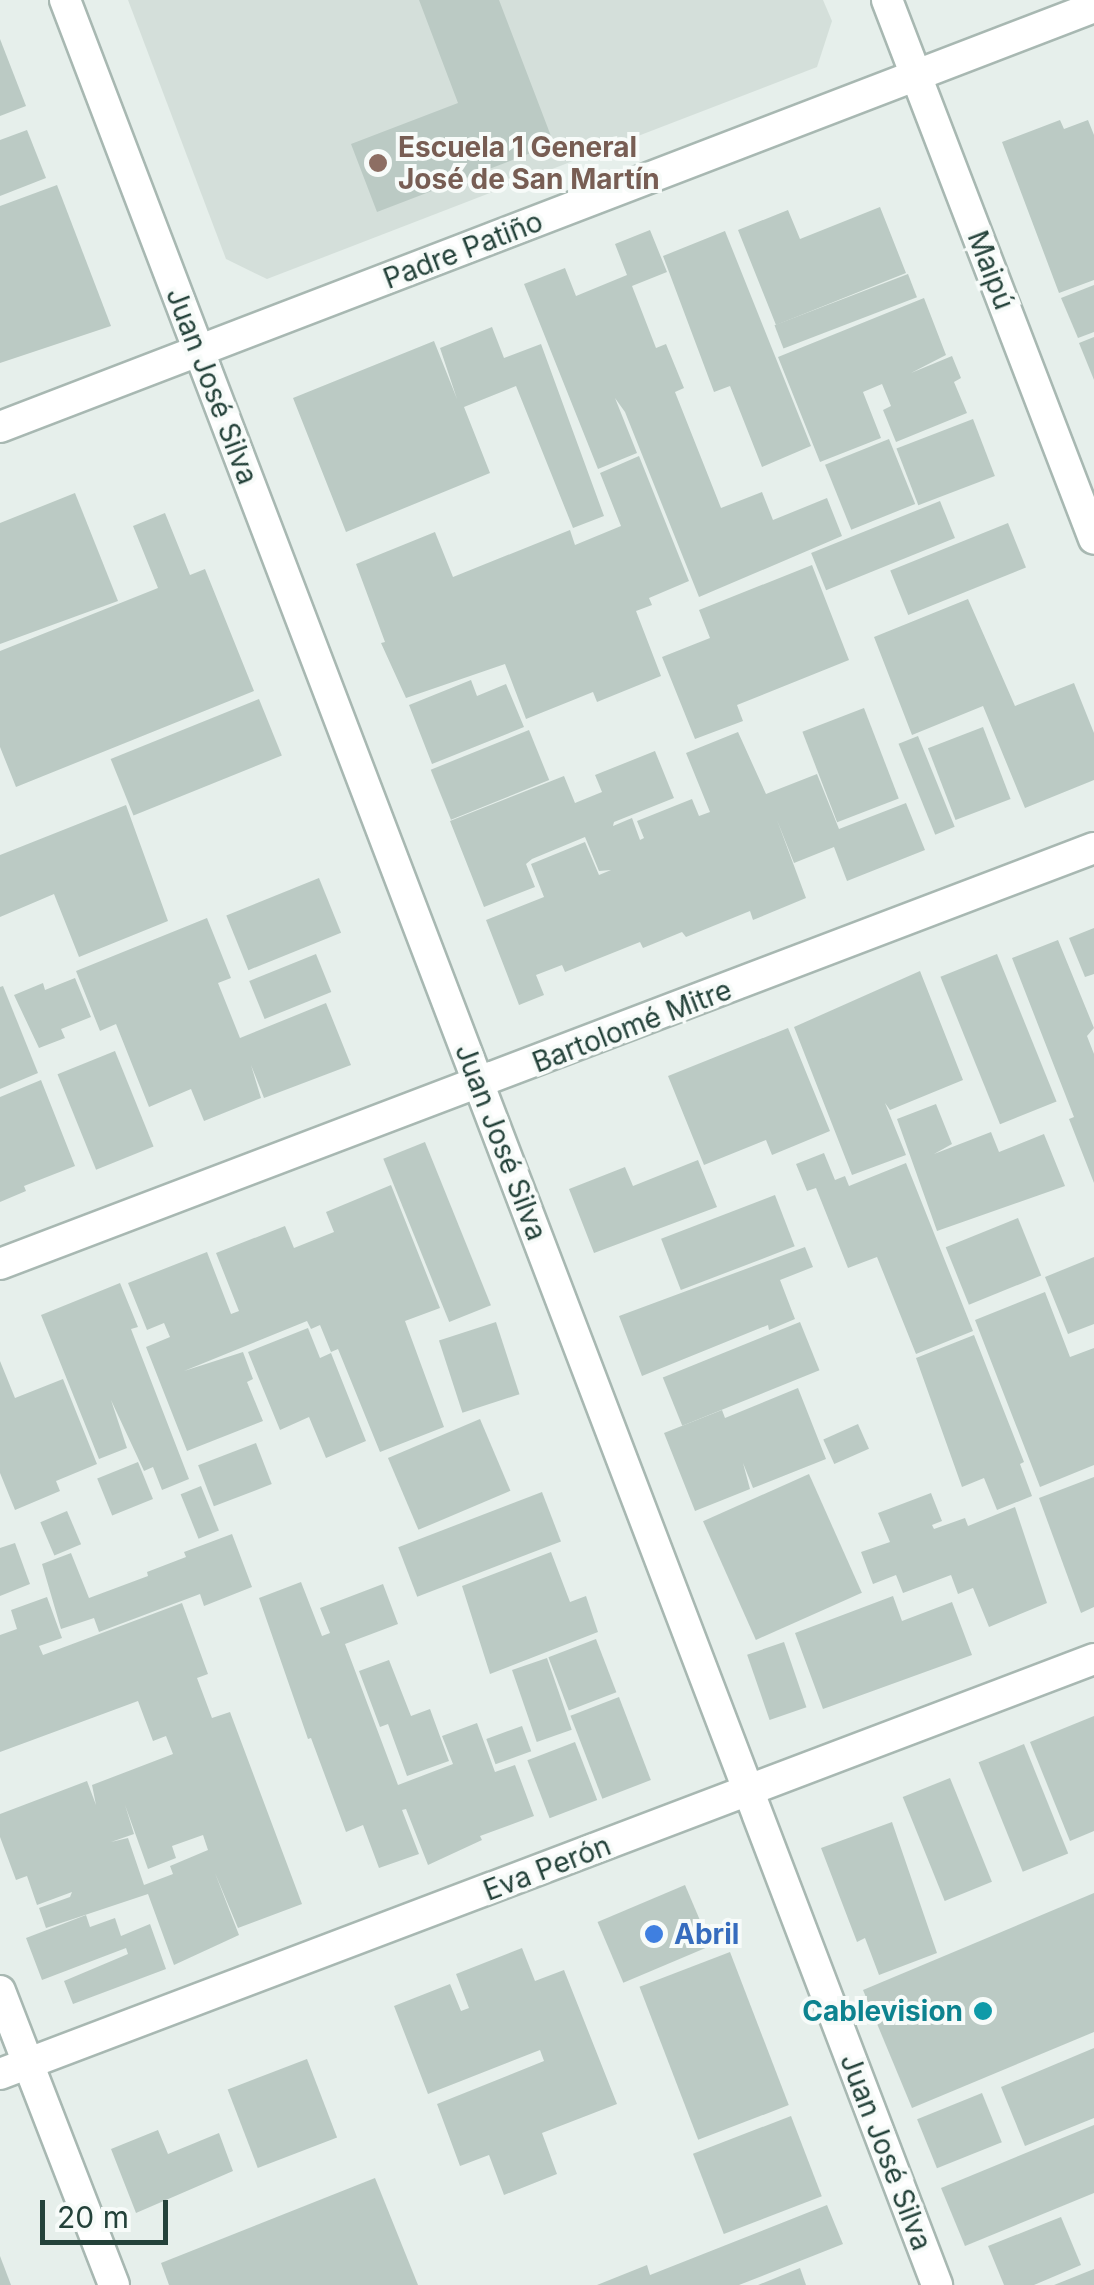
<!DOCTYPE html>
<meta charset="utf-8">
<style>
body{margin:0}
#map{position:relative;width:1094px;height:2285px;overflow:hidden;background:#e6efeb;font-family:Inter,sans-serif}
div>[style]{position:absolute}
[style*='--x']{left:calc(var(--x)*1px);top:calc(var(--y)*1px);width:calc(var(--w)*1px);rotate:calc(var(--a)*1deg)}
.built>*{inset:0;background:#d4dfda}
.building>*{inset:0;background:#bbcac4;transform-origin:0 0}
.roads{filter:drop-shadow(2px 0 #a8b8b2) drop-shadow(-2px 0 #a8b8b2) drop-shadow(0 2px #a8b8b2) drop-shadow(0 -2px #a8b8b2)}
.minor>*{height:30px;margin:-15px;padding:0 15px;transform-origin:15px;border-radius:15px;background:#fff}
.dots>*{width:28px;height:28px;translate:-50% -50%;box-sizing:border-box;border:5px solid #f7fbf9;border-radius:50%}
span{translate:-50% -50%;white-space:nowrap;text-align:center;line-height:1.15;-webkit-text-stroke:8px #f7fbf9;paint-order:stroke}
.education-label{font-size:28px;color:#785e54;font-weight:700}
.left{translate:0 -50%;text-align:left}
.street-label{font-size:28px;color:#24423a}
.shop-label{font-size:28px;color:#366cbe;font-weight:700}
.culture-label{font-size:28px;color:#0d838f;font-weight:700}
.right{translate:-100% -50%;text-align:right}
.scale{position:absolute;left:40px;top:2200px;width:128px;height:45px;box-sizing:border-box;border:5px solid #24423a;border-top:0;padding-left:12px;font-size:30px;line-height:35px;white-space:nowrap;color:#24423a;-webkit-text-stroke:8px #f7fbf9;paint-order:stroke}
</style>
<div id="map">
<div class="built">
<div style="clip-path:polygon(128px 0,823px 0,832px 21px,817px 67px,267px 279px,226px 259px)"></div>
</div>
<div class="building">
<div style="clip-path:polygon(419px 0,499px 0,554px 144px,377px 212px,351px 144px,458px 103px)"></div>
<div style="clip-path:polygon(0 39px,26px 106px,0 116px)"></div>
<div style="clip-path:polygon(1060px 120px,1064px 129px,1088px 120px,1094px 135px,1094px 280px,1059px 293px,1002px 142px)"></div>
<div style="clip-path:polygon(27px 130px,46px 178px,0 196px,0 140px)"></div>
<div style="clip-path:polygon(57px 185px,111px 326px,0 363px,0 206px)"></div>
<div style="clip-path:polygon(880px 207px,906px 273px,776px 325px,738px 230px,788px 210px,800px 239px)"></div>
<div style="clip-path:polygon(650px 230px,667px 272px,632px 286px,656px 348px,666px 344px,684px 388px,675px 392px,721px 508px,762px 492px,773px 520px,827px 498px,842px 536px,699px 597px,625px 412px,615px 398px,637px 453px,598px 469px,524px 284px,565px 268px,576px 296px,627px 275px,615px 244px)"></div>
<div style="clip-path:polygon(725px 231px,811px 446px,762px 467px,730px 386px,714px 392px,663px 256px)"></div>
<div style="left:908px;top:274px;width:25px;height:143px;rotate:69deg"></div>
<div style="clip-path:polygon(1094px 285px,1094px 332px,1078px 338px,1061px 298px)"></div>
<div style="clip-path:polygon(924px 298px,946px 355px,911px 373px,952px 356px,961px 378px,954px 382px,967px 413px,896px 442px,883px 410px,891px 406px,882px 384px,863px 392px,881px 438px,820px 462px,778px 357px)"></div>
<div style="clip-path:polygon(492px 327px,504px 358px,541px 344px,604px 516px,573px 528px,516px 386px,464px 407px,490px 473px,346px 532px,293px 398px,434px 341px,457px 399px,440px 348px)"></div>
<div style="clip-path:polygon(1094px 337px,1094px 380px,1079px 343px)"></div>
<div style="left:973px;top:419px;width:61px;height:82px;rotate:69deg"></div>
<div style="left:889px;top:439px;width:70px;height:69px;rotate:68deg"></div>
<div style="clip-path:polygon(639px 456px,689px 581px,649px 598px,652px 605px,636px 611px,661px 676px,597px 702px,593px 692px,526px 719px,505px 664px,406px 698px,381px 643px,385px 642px,356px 564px,435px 532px,453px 577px,570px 530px,575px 545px,621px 526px,600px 473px)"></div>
<div style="clip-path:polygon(75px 493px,118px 601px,0 644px,0 523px)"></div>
<div style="left:940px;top:501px;width:40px;height:139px;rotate:68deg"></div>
<div style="clip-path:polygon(165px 513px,190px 575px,205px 569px,254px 691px,16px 787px,0 747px,0 651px,158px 588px,133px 526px)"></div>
<div style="left:1008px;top:523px;width:48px;height:127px;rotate:68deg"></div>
<div style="clip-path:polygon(812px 565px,849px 660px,737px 705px,743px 721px,695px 739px,662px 657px,710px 638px,699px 610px)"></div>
<div style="clip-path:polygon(968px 599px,1015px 706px,1074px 683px,1094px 733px,1094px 780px,1025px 808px,983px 706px,912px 735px,874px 637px)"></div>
<div style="clip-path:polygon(471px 680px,477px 696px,506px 684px,524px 727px,432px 764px,409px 705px)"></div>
<div style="left:259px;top:699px;width:61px;height:160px;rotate:68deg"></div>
<div style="left:864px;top:708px;width:97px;height:66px;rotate:69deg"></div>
<div style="left:983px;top:727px;width:77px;height:59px;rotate:69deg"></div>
<div style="left:529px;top:730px;width:54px;height:106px;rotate:68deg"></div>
<div style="clip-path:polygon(738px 732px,766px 794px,817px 774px,839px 829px,906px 803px,925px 850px,847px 881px,834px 847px,794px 863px,777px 820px,806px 898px,753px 920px,750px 911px,686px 937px,682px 932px,643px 948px,640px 942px,565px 972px,562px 965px,536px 975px,544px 995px,519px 1005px,486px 920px,544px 897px,531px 864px,585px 842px,599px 875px,611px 870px,599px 871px,585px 837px,532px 859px,526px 864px,535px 887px,484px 907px,450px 821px,564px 776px,575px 803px,602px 792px,595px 775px,655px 751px,674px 798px,614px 822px,613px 826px,632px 818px,640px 840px,644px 838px,637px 821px,692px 799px,699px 816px,710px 812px,686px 753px)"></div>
<div style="left:918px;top:736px;width:98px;height:21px;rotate:68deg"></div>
<div style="clip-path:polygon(126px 805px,168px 921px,79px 957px,54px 894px,0 917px,0 855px)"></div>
<div style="left:319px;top:878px;width:59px;height:100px;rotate:68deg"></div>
<div style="clip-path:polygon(207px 918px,231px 978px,218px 983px,240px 1038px,326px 1003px,351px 1065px,264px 1098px,251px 1065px,261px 1098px,204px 1121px,191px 1089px,149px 1107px,116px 1024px,100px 1031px,76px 971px)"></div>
<div style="clip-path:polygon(1094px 928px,1094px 974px,1085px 977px,1069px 938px)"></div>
<div style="clip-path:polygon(1058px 940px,1094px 1028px,1087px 1036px,1094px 1054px,1094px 1183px,1069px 1119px,1074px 1117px,1012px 958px)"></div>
<div style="left:316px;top:954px;width:41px;height:72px;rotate:68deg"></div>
<div style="left:997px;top:954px;width:159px;height:61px;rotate:68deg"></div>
<div style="clip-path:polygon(920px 971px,963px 1080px,890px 1110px,885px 1103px,906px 1155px,852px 1175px,794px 1027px)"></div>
<div style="clip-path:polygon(75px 978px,91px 1017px,61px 1029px,65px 1038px,39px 1048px,14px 995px,43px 983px,45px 990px)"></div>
<div style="clip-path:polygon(3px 986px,38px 1073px,0 1089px,0 987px)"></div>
<div style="clip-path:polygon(788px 1028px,830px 1131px,772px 1155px,766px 1140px,704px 1165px,668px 1076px)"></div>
<div style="left:115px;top:1051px;width:103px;height:62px;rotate:68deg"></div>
<div style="clip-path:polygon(41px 1080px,75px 1166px,24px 1186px,26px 1191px,0 1202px,0 1097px)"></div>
<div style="clip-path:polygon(936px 1104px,952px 1144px,934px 1154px,991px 1132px,999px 1152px,1044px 1134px,1065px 1186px,937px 1231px,897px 1119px)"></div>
<div style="left:425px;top:1142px;width:176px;height:45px;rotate:68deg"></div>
<div style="clip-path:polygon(824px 1153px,835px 1180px,845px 1176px,849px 1186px,906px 1163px,973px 1331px,916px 1354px,877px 1257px,848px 1268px,816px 1188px,807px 1191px,796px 1164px)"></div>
<div style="clip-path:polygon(698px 1160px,717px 1207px,594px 1253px,569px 1189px,625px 1167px,633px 1186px)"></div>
<div style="clip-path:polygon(391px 1185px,440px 1308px,405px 1321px,444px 1427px,380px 1452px,338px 1349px,331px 1352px,320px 1325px,311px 1329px,307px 1321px,184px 1371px,243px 1352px,253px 1379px,247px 1382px,263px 1421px,187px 1451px,146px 1347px,170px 1337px,164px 1323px,147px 1330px,128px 1283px,207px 1252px,231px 1314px,239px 1311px,216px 1253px,285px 1226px,294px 1248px,334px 1232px,326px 1212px)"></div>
<div style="left:775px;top:1195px;width:55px;height:122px;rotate:69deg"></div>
<div style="left:1018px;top:1218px;width:62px;height:78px;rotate:68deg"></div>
<div style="clip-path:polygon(805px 1247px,813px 1267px,780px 1280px,795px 1319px,769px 1330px,768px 1325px,642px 1376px,619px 1316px)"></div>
<div style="clip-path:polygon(1094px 1257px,1094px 1324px,1068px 1334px,1045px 1277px)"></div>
<div style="clip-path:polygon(120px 1283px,138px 1327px,131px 1329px,189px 1479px,162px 1490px,153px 1467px,144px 1471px,111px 1400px,127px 1448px,99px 1459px,41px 1315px)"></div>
<div style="clip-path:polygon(1045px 1292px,1070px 1357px,1094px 1348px,1094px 1465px,1040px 1487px,975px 1320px)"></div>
<div style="left:496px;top:1322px;width:76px;height:60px;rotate:72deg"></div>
<div style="left:800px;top:1322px;width:52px;height:148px;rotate:68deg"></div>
<div style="clip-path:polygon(308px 1328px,320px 1358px,331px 1353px,366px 1441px,326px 1458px,309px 1417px,280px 1430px,248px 1352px)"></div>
<div style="clip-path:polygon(974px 1335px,1024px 1462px,1020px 1464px,1032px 1496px,997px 1510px,984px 1478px,962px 1487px,916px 1358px)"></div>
<div style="clip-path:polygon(0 1361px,15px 1398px,63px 1379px,97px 1464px,56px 1481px,60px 1491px,15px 1510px,0 1473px)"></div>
<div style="clip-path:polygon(798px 1388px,826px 1459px,753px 1488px,743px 1463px,750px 1489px,695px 1511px,664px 1433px,722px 1410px,725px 1418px)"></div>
<div style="left:480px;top:1419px;width:78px;height:100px;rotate:67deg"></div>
<div style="left:858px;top:1424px;width:27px;height:38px;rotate:66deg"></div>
<div style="left:256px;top:1443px;width:44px;height:62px;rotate:69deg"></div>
<div style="left:138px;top:1462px;width:40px;height:44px;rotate:68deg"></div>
<div style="left:809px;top:1474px;width:130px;height:116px;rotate:66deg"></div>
<div style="clip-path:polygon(1094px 1477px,1094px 1607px,1081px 1613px,1039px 1498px)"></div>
<div style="left:201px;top:1486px;width:48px;height:22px;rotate:68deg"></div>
<div style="left:542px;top:1492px;width:53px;height:154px;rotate:69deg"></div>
<div style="clip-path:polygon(931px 1493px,942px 1521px,932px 1525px,934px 1529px,965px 1518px,968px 1526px,1015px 1507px,1047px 1603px,989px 1627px,973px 1588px,958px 1594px,951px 1575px,903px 1593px,896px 1575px,873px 1584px,861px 1552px,890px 1542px,878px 1513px)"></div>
<div style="left:67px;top:1511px;width:36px;height:29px;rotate:67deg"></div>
<div style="clip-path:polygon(232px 1534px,252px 1587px,204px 1606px,200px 1594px,99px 1632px,94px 1618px,61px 1629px,42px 1564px,71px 1553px,89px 1598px,148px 1576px,147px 1572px,186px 1557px,184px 1552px)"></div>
<div style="clip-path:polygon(15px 1543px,30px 1584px,0 1596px,0 1548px)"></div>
<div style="clip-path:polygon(551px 1552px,570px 1602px,586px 1596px,598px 1632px,490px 1674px,462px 1586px)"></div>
<div style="clip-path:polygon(301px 1582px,322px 1636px,330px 1633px,320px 1608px,383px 1584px,398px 1624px,345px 1644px,398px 1785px,453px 1764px,442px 1736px,477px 1723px,495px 1772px,515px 1765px,534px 1816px,480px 1836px,482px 1840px,428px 1865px,406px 1809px,402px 1810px,419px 1854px,379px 1868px,363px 1825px,346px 1832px,311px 1738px,308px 1739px,259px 1598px)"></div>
<div style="clip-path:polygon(893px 1596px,902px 1621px,952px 1602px,972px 1655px,823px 1709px,795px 1633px)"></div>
<div style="clip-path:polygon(evenodd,47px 1597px,62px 1638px,39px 1646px,43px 1655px,182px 1603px,208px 1674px,197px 1678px,212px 1718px,230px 1712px,302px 1904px,238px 1928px,215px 1873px,239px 1935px,174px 1965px,148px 1894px,46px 1928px,39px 1908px,70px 1897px,72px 1892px,37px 1905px,27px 1876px,16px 1880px,0 1837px,0 1814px,87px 1781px,96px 1805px,92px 1785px,173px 1754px,166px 1736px,153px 1741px,138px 1701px,0 1752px,0 1635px,17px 1629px,11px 1610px,47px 1597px,125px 1805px,148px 1869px,176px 1858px,172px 1846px,203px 1835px,208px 1850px,170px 1866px,173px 1874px,144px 1885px,128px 1838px,111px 1842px,134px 1834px,125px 1805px)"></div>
<div style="left:596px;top:1639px;width:57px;height:51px;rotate:69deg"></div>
<div style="left:784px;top:1642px;width:69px;height:39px;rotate:71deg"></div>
<div style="left:547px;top:1658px;width:76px;height:37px;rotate:71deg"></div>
<div style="clip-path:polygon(389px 1660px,411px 1716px,430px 1709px,449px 1761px,407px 1776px,388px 1724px,380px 1727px,359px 1671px)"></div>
<div style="left:619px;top:1697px;width:89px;height:52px;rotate:69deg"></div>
<div style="clip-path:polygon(1094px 1716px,1094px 1831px,1070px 1841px,1030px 1742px)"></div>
<div style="left:522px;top:1726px;width:27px;height:38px;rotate:70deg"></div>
<div style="left:575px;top:1742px;width:62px;height:51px;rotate:69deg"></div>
<div style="left:1024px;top:1744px;width:118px;height:49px;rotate:68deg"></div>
<div style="left:950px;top:1778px;width:112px;height:51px;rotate:68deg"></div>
<div style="clip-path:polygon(892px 1822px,937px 1953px,879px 1975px,865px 1938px,857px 1942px,821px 1848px)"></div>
<div style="left:685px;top:1885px;width:66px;height:95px;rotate:67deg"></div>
<div style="clip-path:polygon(1094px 1893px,1094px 2032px,912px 2108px,863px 1990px)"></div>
<div style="clip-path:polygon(86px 1915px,90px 1927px,115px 1918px,121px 1936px,150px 1924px,166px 1969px,73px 2004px,64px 1981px,128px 1954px,126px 1948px,42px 1980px,26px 1938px)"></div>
<div style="clip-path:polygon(522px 1948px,535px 1981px,564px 1970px,617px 2104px,542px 2133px,557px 2174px,504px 2195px,489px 2155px,460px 2166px,437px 2104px,544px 2061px,540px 2050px,428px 2094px,394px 2006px,450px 1984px,461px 2011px,469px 2008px,456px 1974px)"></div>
<div style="left:730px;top:1952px;width:164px;height:97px;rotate:69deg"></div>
<div style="clip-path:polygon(1094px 2048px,1094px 2118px,1025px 2146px,1001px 2087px)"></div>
<div style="left:307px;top:2059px;width:84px;height:85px;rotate:69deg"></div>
<div style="left:982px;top:2093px;width:53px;height:70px;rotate:68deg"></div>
<div style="left:791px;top:2116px;width:86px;height:105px;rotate:69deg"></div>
<div style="clip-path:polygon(1094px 2125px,1094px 2193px,965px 2246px,941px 2188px)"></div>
<div style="clip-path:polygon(158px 2130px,168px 2154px,219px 2133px,233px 2171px,136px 2213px,111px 2149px)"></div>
<div style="clip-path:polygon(375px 2178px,418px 2285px,169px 2285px,161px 2263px)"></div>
<div style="clip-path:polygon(827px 2205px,843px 2244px,739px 2285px,597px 2285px,647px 2265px,650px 2275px)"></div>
<div style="clip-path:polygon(1061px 2217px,1081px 2265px,1034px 2285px,1004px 2285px,988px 2246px)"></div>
<div style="clip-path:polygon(0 2256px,11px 2285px,0 2285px)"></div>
<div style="clip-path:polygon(800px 2268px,806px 2285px,758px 2285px)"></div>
<div style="clip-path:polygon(1094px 2269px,1094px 2285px,1054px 2285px)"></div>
</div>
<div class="roads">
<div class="minor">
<div style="--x:65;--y:0;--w:2446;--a:69.11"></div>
<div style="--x:887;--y:0;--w:577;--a:68.99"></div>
<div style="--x:0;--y:427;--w:1172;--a:-21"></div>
<div style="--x:0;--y:1264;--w:1170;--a:-20.82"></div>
<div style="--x:0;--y:1991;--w:315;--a:68.8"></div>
<div style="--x:0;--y:2074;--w:1170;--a:-20.77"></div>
</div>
</div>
<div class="dots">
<div style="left:378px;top:163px;background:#8d6e63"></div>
<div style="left:654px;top:1934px;background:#3f7fe0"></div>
<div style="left:983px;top:2011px;background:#0f9aa8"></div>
</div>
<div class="education-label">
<span class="left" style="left:398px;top:163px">Escuela 1 General<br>José de San Martín</span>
</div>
<div class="street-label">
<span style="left:463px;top:250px;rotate:-21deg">Padre Patiño</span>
<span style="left:991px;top:270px;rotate:69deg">Maipú</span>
<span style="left:212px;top:386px;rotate:69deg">Juan José Silva</span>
<span style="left:632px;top:1026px;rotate:-21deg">Bartolomé Mitre</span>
<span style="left:501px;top:1142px;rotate:69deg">Juan José Silva</span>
<span style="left:547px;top:1868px;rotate:-21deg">Eva Perón</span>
<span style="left:886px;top:2152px;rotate:69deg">Juan José Silva</span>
</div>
<div class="shop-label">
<span class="left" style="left:674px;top:1934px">Abril</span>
</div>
<div class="culture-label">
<span class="right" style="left:963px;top:2011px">Cablevision</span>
</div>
<div class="scale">20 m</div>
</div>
